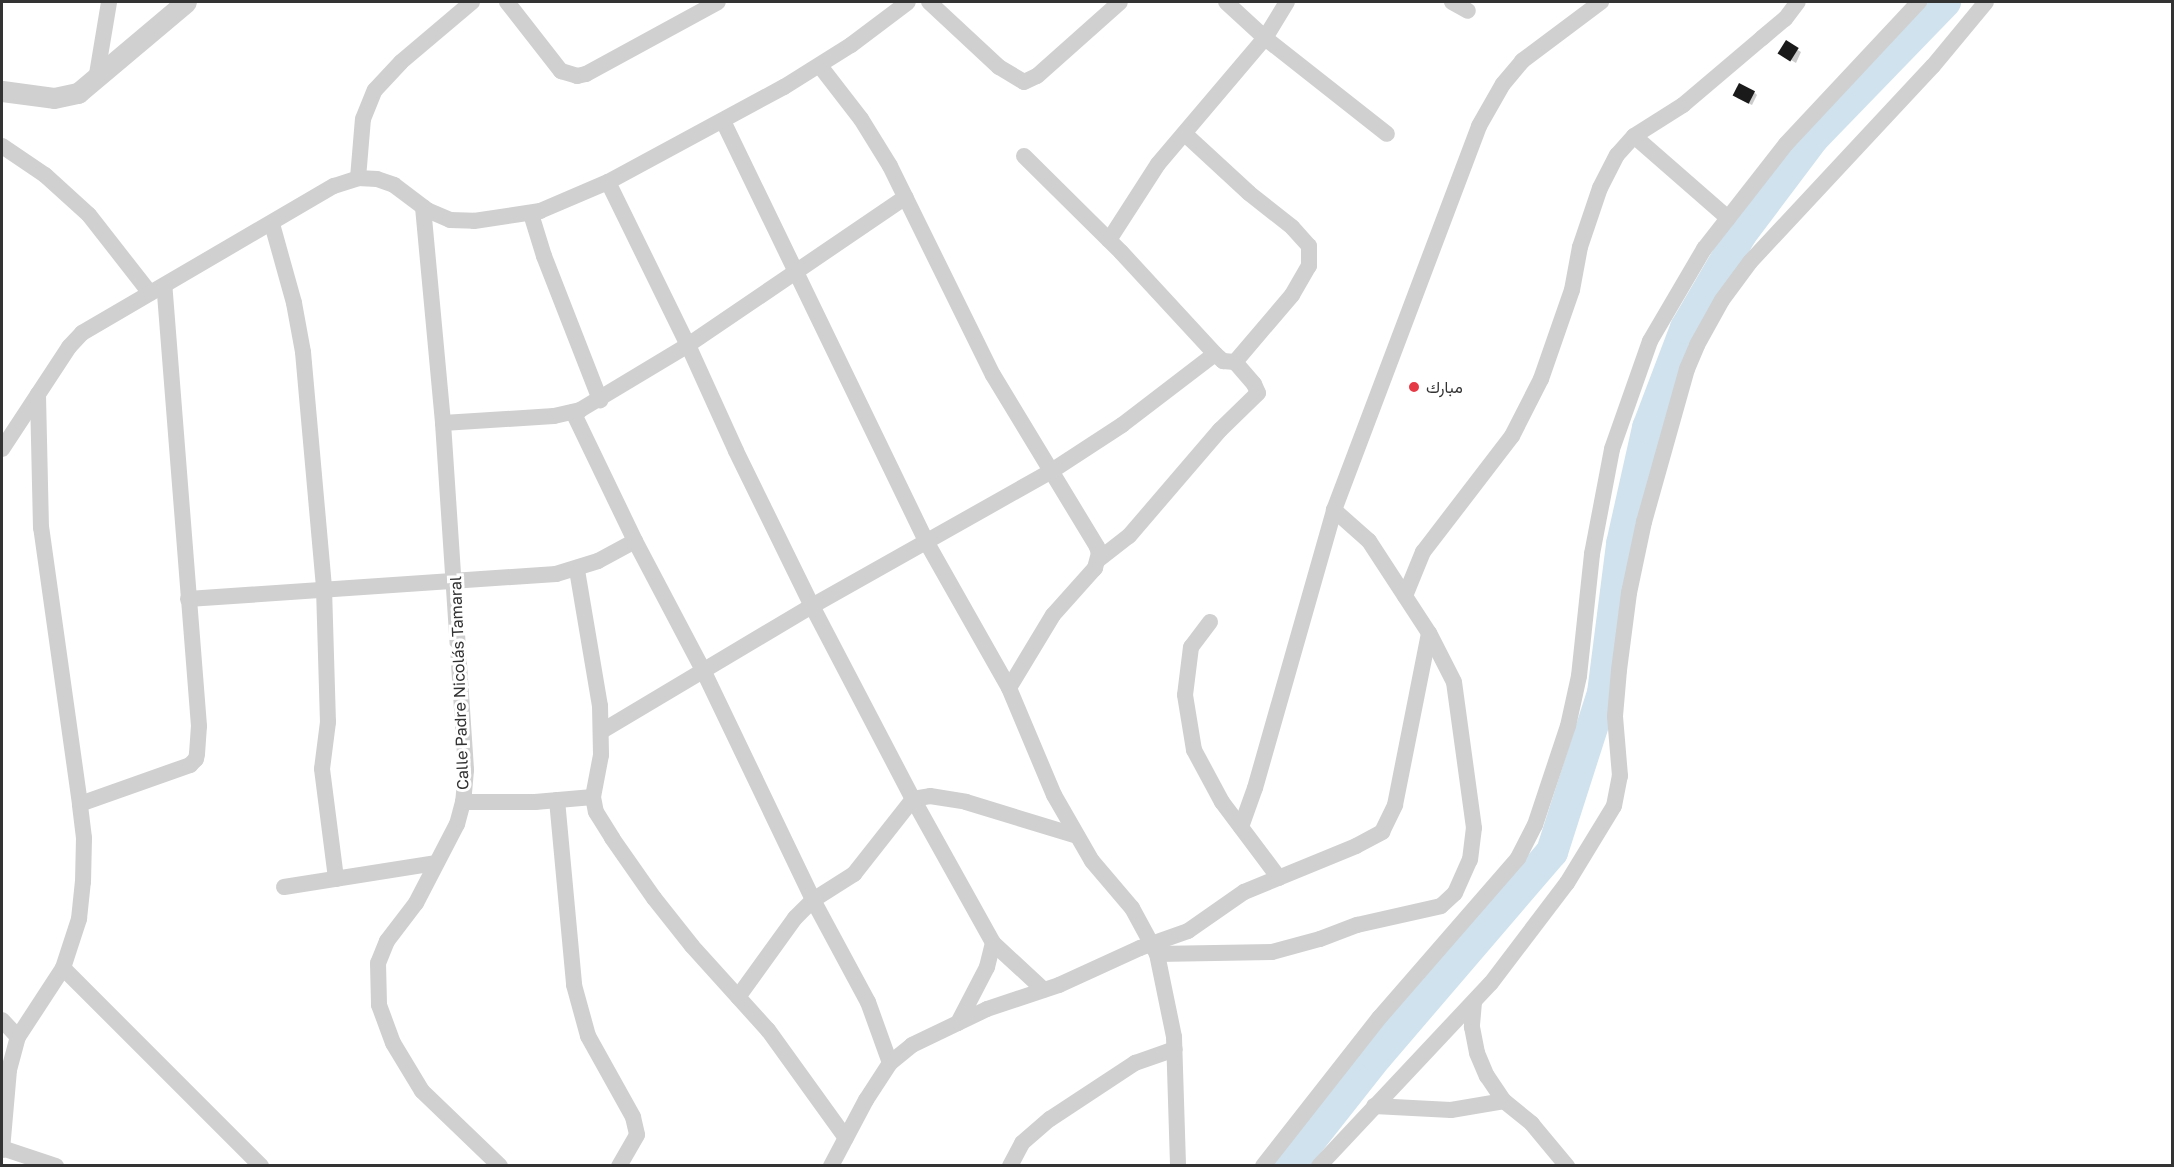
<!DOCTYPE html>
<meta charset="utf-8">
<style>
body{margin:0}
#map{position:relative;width:2174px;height:1167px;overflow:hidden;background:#fff;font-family:"Golos Text",Vazirmatn,sans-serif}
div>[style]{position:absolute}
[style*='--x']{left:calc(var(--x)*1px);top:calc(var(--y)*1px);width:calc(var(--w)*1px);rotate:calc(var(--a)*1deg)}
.shadow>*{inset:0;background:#0003}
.river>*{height:32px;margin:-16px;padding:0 16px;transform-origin:16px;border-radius:16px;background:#cfe2ee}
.building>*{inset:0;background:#1a1a1a;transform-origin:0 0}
.minor>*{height:16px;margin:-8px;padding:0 8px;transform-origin:8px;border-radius:8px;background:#d0d0d0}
.tertiary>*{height:21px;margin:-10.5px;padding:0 10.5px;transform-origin:10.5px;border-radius:10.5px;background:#d0d0d0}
.dots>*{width:16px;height:16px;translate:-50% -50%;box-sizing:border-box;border:3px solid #fff;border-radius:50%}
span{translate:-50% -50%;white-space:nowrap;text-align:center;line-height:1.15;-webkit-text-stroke:6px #fff;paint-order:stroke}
.poi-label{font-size:16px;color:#333}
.left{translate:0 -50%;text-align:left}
.street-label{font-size:16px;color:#333}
.frame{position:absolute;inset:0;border:3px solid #333;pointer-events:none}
</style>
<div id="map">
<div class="shadow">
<div style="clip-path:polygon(1786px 43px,1801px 52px,1796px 63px,1781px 54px)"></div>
<div style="clip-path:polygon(1754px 92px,1757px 95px,1752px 105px,1737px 98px)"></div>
</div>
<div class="river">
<div style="--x:1290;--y:1166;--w:140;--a:-51.7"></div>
<div style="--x:1377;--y:1056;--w:269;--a:-49.4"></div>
<div style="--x:1552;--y:852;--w:167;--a:-72.2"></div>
<div style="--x:1603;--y:693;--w:150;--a:-82.7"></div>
<div style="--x:1622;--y:544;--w:119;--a:-77.4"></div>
<div style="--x:1648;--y:428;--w:107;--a:-69.2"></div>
<div style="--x:1686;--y:328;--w:109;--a:-59.7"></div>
<div style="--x:1741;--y:234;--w:120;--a:-53.1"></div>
<div style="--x:1813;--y:138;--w:190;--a:-45.9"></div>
</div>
<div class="building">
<div style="left:1786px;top:40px;width:15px;height:16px;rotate:32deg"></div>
<div style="left:1739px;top:83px;width:18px;height:14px;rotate:27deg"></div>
</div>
<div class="minor">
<div style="--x:507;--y:2;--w:88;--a:52"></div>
<div style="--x:561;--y:71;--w:17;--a:17"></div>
<div style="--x:577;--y:76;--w:9;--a:-13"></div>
<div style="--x:586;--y:74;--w:150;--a:-28.6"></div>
<div style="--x:929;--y:2;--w:96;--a:42.9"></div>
<div style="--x:999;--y:67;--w:29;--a:31"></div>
<div style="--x:1024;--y:82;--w:14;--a:-25"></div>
<div style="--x:1037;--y:76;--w:111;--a:-41.7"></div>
<div style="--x:1226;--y:2;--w:53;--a:42.7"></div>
<div style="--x:1265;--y:38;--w:155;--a:38.2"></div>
<div style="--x:1452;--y:2;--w:18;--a:29"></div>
<div style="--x:820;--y:66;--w:67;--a:52.3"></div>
<div style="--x:861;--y:119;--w:55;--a:58.3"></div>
<div style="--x:890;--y:166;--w:233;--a:63.8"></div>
<div style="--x:993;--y:375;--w:201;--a:58.8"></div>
<div style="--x:1097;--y:547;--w:6;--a:72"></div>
<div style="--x:1099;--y:553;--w:16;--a:105"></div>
<div style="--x:1095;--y:568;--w:63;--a:131.8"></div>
<div style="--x:1053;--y:615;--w:85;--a:121.1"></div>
<div style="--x:96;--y:80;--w:79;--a:-80.5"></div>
<div style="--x:723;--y:121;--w:469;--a:64.2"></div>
<div style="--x:927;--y:543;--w:167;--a:60.5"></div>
<div style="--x:1009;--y:688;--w:116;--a:67.2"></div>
<div style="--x:1054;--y:795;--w:76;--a:60.1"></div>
<div style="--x:1092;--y:861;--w:62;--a:49.6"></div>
<div style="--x:1132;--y:908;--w:52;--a:61.5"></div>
<div style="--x:1157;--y:954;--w:85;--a:78.4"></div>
<div style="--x:1174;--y:1037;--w:129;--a:88.2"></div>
<div style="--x:1634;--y:136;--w:125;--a:41.1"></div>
<div style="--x:2;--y:146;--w:52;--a:34"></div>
<div style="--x:45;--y:175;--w:59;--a:42.3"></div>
<div style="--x:89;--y:215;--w:99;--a:52"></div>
<div style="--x:1024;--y:156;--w:136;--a:44.7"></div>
<div style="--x:1121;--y:252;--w:139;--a:47.3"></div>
<div style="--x:1215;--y:354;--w:11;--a:41"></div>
<div style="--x:1223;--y:361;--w:12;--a:5"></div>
<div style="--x:1235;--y:362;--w:88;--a:-49.6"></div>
<div style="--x:1292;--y:295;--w:34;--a:-60"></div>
<div style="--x:1309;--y:266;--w:20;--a:-90"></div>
<div style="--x:1309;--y:246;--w:25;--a:-132"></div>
<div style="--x:1292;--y:227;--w:55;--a:-141.7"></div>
<div style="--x:1249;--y:193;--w:88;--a:-137.3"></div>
<div style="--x:358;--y:178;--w:59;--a:-85.2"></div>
<div style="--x:363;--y:119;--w:31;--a:-68"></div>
<div style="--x:375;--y:90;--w:38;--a:-47"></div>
<div style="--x:401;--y:62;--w:93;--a:-40.2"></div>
<div style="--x:608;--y:182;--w:182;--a:63.9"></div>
<div style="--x:688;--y:345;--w:116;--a:65.6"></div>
<div style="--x:736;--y:451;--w:173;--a:63.9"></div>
<div style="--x:812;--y:606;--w:218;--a:62.4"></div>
<div style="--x:913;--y:799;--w:165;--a:60.9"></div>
<div style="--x:993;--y:943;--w:69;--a:42.7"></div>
<div style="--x:423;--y:207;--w:217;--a:84.7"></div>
<div style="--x:443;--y:423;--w:348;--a:86.2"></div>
<div style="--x:466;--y:770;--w:32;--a:95"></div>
<div style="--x:463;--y:802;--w:23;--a:105"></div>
<div style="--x:457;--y:824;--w:89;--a:117.4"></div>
<div style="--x:416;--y:903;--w:48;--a:127.3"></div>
<div style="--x:387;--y:941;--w:24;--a:112"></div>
<div style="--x:378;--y:963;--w:42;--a:88.6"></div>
<div style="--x:379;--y:1005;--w:40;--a:69.8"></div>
<div style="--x:393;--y:1043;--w:56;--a:58.9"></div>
<div style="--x:422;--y:1091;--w:108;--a:43.9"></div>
<div style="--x:531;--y:214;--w:44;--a:72.8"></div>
<div style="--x:544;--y:256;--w:155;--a:68.7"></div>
<div style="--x:272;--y:224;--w:82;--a:74.4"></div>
<div style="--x:294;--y:303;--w:50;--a:79.6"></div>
<div style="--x:303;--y:352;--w:237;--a:84.9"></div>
<div style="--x:324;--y:588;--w:134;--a:88.3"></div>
<div style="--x:328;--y:722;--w:47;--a:97.3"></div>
<div style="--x:322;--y:769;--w:111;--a:82.7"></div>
<div style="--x:1109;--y:240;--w:90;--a:-57.2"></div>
<div style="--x:1158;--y:164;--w:165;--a:-49.7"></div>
<div style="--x:1265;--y:38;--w:42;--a:-58.6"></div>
<div style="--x:573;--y:412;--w:143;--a:64.3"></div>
<div style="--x:635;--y:541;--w:146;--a:62.2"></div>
<div style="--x:703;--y:670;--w:255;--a:64.4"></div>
<div style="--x:813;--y:900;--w:116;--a:61.7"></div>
<div style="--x:868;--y:1002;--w:65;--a:70.2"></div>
<div style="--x:443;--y:423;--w:111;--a:-3.6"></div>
<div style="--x:554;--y:416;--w:27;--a:-13"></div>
<div style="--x:580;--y:410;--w:126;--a:-31"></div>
<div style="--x:688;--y:345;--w:263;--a:-34.2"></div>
<div style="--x:2;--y:449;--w:122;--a:-56.7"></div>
<div style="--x:69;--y:347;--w:19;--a:-47"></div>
<div style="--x:82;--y:333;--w:292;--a:-30.3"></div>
<div style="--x:334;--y:186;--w:25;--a:-18"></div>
<div style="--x:358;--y:178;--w:19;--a:3"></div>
<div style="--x:377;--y:179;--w:18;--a:19"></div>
<div style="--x:394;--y:185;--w:41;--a:37.1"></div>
<div style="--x:427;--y:210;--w:25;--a:23"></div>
<div style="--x:450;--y:220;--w:24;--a:2"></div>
<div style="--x:474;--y:221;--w:67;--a:-8.6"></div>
<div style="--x:540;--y:211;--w:74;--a:-23.1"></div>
<div style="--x:608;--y:182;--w:200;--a:-28.4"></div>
<div style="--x:784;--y:87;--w:79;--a:-32.1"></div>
<div style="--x:851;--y:45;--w:71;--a:-37"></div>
<div style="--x:1098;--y:560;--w:39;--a:-38"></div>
<div style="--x:1129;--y:536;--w:140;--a:-49.4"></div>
<div style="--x:1220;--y:430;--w:53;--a:-44.2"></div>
<div style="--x:1258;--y:393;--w:10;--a:-114"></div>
<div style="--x:1254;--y:384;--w:29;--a:-131"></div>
<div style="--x:577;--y:570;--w:138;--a:80.4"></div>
<div style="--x:600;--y:706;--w:49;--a:88.8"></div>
<div style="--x:601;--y:755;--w:43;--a:100.8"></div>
<div style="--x:593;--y:797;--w:15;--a:79"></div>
<div style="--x:596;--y:812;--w:31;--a:58"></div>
<div style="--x:612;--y:838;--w:73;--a:55"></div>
<div style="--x:654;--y:898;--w:61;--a:51.6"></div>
<div style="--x:692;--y:946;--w:113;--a:47.9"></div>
<div style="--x:768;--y:1030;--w:133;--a:54.2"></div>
<div style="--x:1405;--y:596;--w:48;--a:-67.8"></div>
<div style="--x:1423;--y:552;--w:146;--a:-52.5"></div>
<div style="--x:1512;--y:436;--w:64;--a:-63"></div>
<div style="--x:1541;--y:379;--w:94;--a:-70.8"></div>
<div style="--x:1572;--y:290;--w:44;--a:-79.5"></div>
<div style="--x:1580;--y:247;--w:62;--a:-71.3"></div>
<div style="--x:1600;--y:188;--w:37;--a:-63"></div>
<div style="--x:1617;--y:155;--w:25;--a:-48"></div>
<div style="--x:1634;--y:136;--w:58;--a:-32.3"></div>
<div style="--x:1683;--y:105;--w:104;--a:-40.3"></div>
<div style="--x:1762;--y:38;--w:30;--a:-40"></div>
<div style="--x:1785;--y:19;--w:21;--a:-53"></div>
<div style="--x:188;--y:599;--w:369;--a:-3.9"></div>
<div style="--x:556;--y:574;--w:44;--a:-17.2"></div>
<div style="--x:598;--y:561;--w:42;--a:-28.4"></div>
<div style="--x:1210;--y:622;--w:31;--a:127"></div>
<div style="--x:1191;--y:647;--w:48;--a:97.1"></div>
<div style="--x:1185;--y:695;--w:56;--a:80.7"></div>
<div style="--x:1194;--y:750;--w:59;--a:61.7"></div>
<div style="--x:1222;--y:802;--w:95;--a:53.1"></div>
<div style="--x:602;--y:731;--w:244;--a:-30.8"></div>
<div style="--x:812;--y:606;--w:273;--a:-29.4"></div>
<div style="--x:1050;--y:472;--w:86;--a:-33.1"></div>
<div style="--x:1122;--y:425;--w:117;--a:-37.4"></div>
<div style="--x:557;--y:800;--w:186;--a:84.7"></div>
<div style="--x:574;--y:985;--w:53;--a:74.6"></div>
<div style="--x:588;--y:1036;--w:93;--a:60.9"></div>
<div style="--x:633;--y:1117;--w:18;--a:77"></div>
<div style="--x:637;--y:1135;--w:36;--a:120"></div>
<div style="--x:463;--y:802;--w:72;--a:0"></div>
<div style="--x:535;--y:802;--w:58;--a:-4.9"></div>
<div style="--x:80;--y:804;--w:117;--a:-19.5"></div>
<div style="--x:190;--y:765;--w:8;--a:-45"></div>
<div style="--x:196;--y:759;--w:5;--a:-79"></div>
<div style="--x:197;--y:754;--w:28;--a:-86"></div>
<div style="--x:199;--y:726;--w:441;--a:-94.5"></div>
<div style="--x:1241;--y:827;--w:41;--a:-70.3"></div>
<div style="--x:1255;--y:788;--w:289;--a:-74.1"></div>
<div style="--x:1334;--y:510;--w:410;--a:-69.3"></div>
<div style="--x:1479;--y:126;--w:48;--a:-60.3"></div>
<div style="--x:1503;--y:84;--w:30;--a:-50"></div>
<div style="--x:1522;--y:61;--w:99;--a:-36.8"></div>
<div style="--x:284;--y:887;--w:153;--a:-9"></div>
<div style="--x:1157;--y:954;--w:115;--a:-1"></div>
<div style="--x:1272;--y:952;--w:50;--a:-15.2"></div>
<div style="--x:1320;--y:939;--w:40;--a:-21"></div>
<div style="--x:1357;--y:925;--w:86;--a:-12.7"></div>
<div style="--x:1441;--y:906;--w:19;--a:-43"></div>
<div style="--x:1455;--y:893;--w:36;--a:-66"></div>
<div style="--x:1470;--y:860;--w:32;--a:-83"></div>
<div style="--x:1474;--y:828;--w:147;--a:-97.8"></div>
<div style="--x:1454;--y:682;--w:55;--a:-117"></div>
<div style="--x:1429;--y:633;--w:110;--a:-123.1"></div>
<div style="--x:1369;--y:541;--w:47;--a:-138.5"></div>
<div style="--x:63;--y:968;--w:280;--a:45"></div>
<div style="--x:738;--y:997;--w:97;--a:-54.2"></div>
<div style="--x:795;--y:918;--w:25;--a:-45"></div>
<div style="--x:813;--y:900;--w:49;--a:-32.4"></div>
<div style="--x:854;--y:874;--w:95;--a:-51.8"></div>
<div style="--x:913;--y:799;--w:17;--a:-10"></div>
<div style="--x:930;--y:796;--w:36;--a:9"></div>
<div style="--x:966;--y:802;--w:116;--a:17"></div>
<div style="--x:1474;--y:1002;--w:25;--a:95"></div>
<div style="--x:1472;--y:1027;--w:26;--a:79"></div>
<div style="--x:1477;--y:1053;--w:25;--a:67"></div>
<div style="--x:1487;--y:1076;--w:30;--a:56"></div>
<div style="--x:1504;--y:1101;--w:36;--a:39"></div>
<div style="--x:1532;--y:1124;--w:55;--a:50.2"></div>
<div style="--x:2;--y:1020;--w:23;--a:47"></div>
<div style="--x:958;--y:1023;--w:63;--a:-62.6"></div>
<div style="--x:987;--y:967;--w:25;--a:-76"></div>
<div style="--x:1374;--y:1106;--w:77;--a:3"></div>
<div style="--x:1451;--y:1110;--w:54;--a:-9.6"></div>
<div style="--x:2;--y:1148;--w:57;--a:18.4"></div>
<div style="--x:2;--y:1150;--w:80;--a:-85"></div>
<div style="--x:9;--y:1070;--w:34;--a:-75"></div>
<div style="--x:18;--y:1037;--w:82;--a:-56.9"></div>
<div style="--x:63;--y:968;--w:52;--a:-71.9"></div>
<div style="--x:79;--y:919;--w:37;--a:-84"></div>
<div style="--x:83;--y:882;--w:44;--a:-88.7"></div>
<div style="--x:84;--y:838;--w:34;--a:-97"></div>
<div style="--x:80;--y:804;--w:279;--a:-98"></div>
<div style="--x:41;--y:528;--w:134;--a:-91.3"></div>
<div style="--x:831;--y:1166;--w:75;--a:-62.1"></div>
<div style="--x:866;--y:1100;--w:44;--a:-57"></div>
<div style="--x:890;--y:1063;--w:28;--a:-39"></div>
<div style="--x:912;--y:1045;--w:83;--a:-25.6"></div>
<div style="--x:987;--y:1009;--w:76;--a:-18.4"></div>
<div style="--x:1059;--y:985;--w:89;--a:-24.6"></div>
<div style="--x:1140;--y:948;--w:51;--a:-19.5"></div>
<div style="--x:1188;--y:931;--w:68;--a:-34.9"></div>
<div style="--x:1244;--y:892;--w:121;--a:-22.3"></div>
<div style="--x:1356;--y:846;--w:30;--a:-28"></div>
<div style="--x:1382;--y:832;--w:30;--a:-64"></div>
<div style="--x:1395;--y:805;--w:175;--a:-78.8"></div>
<div style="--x:1010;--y:1166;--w:26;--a:-62"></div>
<div style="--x:1022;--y:1143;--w:37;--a:-41"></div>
<div style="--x:1050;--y:1119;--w:102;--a:-33.4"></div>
<div style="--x:1135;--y:1063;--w:42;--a:-19.3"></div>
<div style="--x:1263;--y:1166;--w:189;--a:-51.9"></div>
<div style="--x:1380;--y:1017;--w:211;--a:-49"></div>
<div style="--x:1518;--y:858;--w:37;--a:-63"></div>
<div style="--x:1535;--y:825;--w:104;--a:-71.6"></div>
<div style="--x:1568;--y:726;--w:51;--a:-77.6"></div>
<div style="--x:1579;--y:676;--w:123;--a:-83.9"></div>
<div style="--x:1592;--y:554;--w:107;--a:-79.2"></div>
<div style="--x:1612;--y:449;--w:114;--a:-70.6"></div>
<div style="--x:1650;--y:341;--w:107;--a:-59.6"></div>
<div style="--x:1704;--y:249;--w:133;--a:-52"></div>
<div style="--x:1786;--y:144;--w:195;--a:-46.9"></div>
<div style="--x:1319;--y:1166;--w:251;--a:-46.8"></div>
<div style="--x:1491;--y:983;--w:126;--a:-52.8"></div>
<div style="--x:1567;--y:883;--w:90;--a:-58.6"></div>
<div style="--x:1614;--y:806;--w:31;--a:-79"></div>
<div style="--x:1620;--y:776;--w:60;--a:-94.8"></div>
<div style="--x:1615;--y:716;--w:46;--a:-85"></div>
<div style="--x:1619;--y:670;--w:78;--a:-82.6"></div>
<div style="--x:1629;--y:593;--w:73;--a:-78.1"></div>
<div style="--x:1644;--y:522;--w:159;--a:-74.3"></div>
<div style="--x:1687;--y:369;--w:26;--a:-67"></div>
<div style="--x:1697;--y:345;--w:51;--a:-60.9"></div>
<div style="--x:1722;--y:300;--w:47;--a:-53.6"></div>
<div style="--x:1750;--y:262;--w:268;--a:-47"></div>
<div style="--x:1933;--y:66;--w:83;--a:-50.4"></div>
</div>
<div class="tertiary">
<div style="--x:2;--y:91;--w:52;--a:7.7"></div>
<div style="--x:54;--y:98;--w:25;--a:-12"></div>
<div style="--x:78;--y:93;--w:141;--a:-40.1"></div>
</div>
<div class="dots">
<div style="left:1414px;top:387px;background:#e63946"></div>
</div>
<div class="poi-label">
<span class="left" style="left:1426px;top:387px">مبارك</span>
</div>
<div class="street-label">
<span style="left:459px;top:683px;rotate:-92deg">Calle Padre Nicolás Tamaral</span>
</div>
<div class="frame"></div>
</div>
